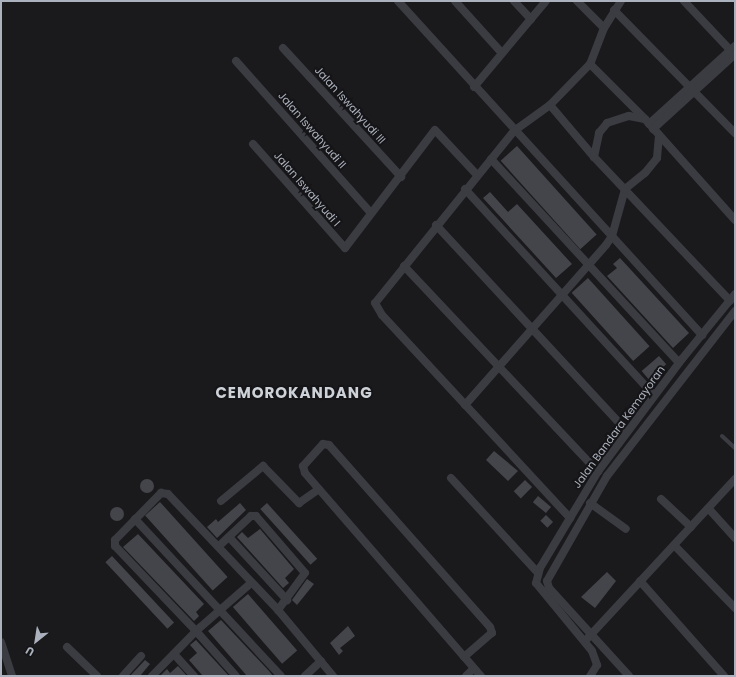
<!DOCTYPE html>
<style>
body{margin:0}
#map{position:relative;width:736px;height:677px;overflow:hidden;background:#1a1a1d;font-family:Poppins,sans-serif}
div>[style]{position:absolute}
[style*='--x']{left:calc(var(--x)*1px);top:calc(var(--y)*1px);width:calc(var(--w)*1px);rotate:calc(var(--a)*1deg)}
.building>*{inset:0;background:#44454a;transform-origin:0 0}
.round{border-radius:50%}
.lane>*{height:4px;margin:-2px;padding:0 2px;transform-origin:2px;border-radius:2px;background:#3b3c42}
.street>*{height:8px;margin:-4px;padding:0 4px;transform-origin:4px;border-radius:4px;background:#3b3c42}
span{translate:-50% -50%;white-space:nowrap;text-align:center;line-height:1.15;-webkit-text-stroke:4px #151518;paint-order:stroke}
.street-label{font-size:11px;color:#acb2bd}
.district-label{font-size:15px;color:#cdd1d8;font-weight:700;letter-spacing:1px}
.frame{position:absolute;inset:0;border:2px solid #acb2bd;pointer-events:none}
.north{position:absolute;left:16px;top:621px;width:40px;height:40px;-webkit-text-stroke:3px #151518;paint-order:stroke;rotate:210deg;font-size:11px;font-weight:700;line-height:16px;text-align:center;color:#acb2bd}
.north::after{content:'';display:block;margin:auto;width:14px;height:18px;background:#acb2bd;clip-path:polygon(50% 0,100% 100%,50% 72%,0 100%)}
</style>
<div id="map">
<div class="building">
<div style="left:517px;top:146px;width:119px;height:22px;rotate:48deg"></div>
<div style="clip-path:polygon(490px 192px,508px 212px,517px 204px,572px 264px,556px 278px,483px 198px)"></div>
<div style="clip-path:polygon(620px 258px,689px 333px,673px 348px,607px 276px,617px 268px,613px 264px)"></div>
<div style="left:588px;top:278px;width:92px;height:22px;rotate:48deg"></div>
<div style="left:659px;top:356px;width:11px;height:23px;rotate:49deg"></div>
<div style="clip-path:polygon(494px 451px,518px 471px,508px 481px,486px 460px)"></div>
<div class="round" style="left:140px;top:479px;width:14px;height:14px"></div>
<div style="left:525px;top:480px;width:10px;height:16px;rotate:45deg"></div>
<div style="left:538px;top:496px;width:17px;height:8px;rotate:40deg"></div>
<div style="left:160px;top:502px;width:101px;height:20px;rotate:48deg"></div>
<div style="clip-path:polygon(240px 503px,246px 510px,217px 538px,207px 527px,216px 519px,218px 522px)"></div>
<div style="left:267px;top:503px;width:75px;height:9px;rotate:48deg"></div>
<div class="round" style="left:110px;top:507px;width:14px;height:14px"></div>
<div style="left:546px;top:515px;width:10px;height:8px;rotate:45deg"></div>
<div style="clip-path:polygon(260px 529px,294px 569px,285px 578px,289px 583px,283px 588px,237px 537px,242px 532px,248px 538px)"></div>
<div style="clip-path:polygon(138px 534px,204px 604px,196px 612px,199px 616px,194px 621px,123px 547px)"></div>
<div style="left:112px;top:556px;width:91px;height:9px;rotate:47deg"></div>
<div style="clip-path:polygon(607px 572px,616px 581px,595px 608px,581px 597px)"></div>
<div style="clip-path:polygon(307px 579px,314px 584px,297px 605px,292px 600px)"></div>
<div style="left:248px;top:594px;width:75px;height:20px;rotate:49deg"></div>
<div style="clip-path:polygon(221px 620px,269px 671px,273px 676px,247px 676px,208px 631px)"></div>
<div style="clip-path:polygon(348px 626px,355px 636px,340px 648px,343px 651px,339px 655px,330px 643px)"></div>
<div style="clip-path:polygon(196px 640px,229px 676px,203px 676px,189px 660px,197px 653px,190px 645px)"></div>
<div style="clip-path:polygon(145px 660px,150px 664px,140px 676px,130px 676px)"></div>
<div style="clip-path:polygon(178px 666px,187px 676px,160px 676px,167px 669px,170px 673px)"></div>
</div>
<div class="lane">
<div style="--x:722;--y:436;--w:18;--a:43"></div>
</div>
<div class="street">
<div style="--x:398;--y:1;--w:452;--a:47.7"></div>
<div style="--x:455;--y:1;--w:69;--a:48"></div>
<div style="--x:514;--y:1;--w:25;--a:47"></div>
<div style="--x:577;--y:1;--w:38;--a:45"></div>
<div style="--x:621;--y:1;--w:32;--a:122"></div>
<div style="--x:604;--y:28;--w:39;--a:111"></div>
<div style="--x:590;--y:64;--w:57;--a:134.3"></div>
<div style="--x:550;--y:105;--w:68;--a:49.8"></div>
<div style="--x:594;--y:157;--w:198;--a:46.6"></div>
<div style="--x:684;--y:1;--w:71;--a:46.7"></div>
<div style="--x:614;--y:10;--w:173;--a:45.5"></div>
<div style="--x:283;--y:48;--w:175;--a:47.5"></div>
<div style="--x:236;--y:61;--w:203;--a:48.4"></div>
<div style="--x:590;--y:64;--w:78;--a:45"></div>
<div style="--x:645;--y:119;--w:135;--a:48.3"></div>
<div style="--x:474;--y:87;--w:112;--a:-50.1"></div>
<div style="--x:550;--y:105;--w:44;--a:144.2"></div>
<div style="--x:514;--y:131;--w:221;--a:128.9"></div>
<div style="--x:375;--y:303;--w:14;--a:60"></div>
<div style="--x:382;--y:315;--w:277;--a:47.2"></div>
<div style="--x:649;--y:124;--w:116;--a:-42.2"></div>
<div style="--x:653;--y:129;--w:111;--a:-42.4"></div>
<div style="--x:253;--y:144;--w:139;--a:48.5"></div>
<div style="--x:345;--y:248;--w:148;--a:-52.7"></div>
<div style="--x:435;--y:130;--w:62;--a:47"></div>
<div style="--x:594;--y:157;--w:25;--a:-78"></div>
<div style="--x:599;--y:133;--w:13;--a:-51"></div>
<div style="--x:607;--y:123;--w:23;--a:-18"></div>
<div style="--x:629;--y:116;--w:16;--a:11"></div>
<div style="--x:491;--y:159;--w:277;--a:47.3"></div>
<div style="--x:465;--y:189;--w:280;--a:47.5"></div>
<div style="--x:436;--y:225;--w:281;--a:47.2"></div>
<div style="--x:404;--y:266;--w:283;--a:46.7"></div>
<div style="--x:465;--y:405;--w:213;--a:-48.6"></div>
<div style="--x:606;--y:245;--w:11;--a:-56"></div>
<div style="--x:612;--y:236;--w:49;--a:-74.5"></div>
<div style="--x:625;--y:189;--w:26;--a:-39"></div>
<div style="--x:645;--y:173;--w:19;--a:-51"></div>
<div style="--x:657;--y:158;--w:21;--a:-85"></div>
<div style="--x:451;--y:478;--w:129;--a:47.5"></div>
<div style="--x:661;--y:499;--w:41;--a:43"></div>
<div style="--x:221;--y:501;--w:55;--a:-39.8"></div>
<div style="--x:263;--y:466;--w:52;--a:45.8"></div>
<div style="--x:299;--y:503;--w:24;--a:-35"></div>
<div style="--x:590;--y:503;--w:44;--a:35.8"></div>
<div style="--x:709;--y:509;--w:39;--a:48"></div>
<div style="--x:135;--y:519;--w:214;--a:47.1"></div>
<div style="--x:229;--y:537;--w:86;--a:47.4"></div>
<div style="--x:674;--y:545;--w:88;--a:45.9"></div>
<div style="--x:219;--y:546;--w:44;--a:-43.2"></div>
<div style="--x:251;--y:516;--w:5;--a:0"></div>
<div style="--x:256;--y:516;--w:75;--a:49.3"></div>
<div style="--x:305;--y:573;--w:46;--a:126.1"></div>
<div style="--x:547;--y:581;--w:121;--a:-60.3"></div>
<div style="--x:607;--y:476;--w:209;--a:-52.2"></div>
<div style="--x:547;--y:581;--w:7;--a:74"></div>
<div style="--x:549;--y:588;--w:119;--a:47.7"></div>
<div style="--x:640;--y:581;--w:127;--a:48.5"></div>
<div style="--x:251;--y:583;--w:73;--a:138.9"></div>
<div style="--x:196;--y:631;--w:117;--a:-133.6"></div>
<div style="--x:115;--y:546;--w:6;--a:-90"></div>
<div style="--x:115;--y:540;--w:66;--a:-45.6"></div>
<div style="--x:161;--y:493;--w:7;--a:8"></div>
<div style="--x:168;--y:494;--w:160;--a:46.5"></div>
<div style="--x:278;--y:610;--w:86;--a:50.2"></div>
<div style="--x:536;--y:583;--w:16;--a:-75"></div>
<div style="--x:540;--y:568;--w:114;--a:-59"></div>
<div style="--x:599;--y:470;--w:139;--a:-53.2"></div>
<div style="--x:682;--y:359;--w:84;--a:-50.8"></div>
<div style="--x:536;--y:583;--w:88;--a:50.5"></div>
<div style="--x:592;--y:651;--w:15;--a:70"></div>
<div style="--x:597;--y:665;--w:13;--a:122"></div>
<div style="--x:585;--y:641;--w:221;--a:-47.2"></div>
<div style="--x:1;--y:642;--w:36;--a:72"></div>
<div style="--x:67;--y:647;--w:42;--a:44"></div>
<div style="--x:174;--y:654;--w:30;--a:48"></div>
<div style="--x:464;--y:657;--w:37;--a:-41"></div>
<div style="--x:492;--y:633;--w:6;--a:-108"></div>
<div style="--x:490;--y:627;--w:243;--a:-131.5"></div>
<div style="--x:329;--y:445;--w:6;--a:-171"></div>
<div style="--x:323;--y:444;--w:30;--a:132"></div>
<div style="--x:303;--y:466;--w:7;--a:74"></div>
<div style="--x:305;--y:473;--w:269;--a:49.1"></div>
<div style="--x:123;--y:676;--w:27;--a:-48"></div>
<div style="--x:152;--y:676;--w:63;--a:-45.6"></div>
<div style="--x:196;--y:631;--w:60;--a:48.4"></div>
<div style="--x:305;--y:676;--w:22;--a:-43"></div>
<div style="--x:466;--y:676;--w:11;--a:-45"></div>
</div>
<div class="street-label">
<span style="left:350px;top:105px;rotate:48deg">Jalan Iswahyudi III</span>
<span style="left:312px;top:130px;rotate:49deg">Jalan Iswahyudi II</span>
<span style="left:307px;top:189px;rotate:49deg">Jalan Iswahyudi I</span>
<span style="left:619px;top:427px;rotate:-54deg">Jalan Bandara Kemayoran</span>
</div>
<div class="district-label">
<span style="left:294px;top:393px">CEMOROKANDANG</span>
</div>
<div class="frame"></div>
<div class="north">U</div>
</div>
